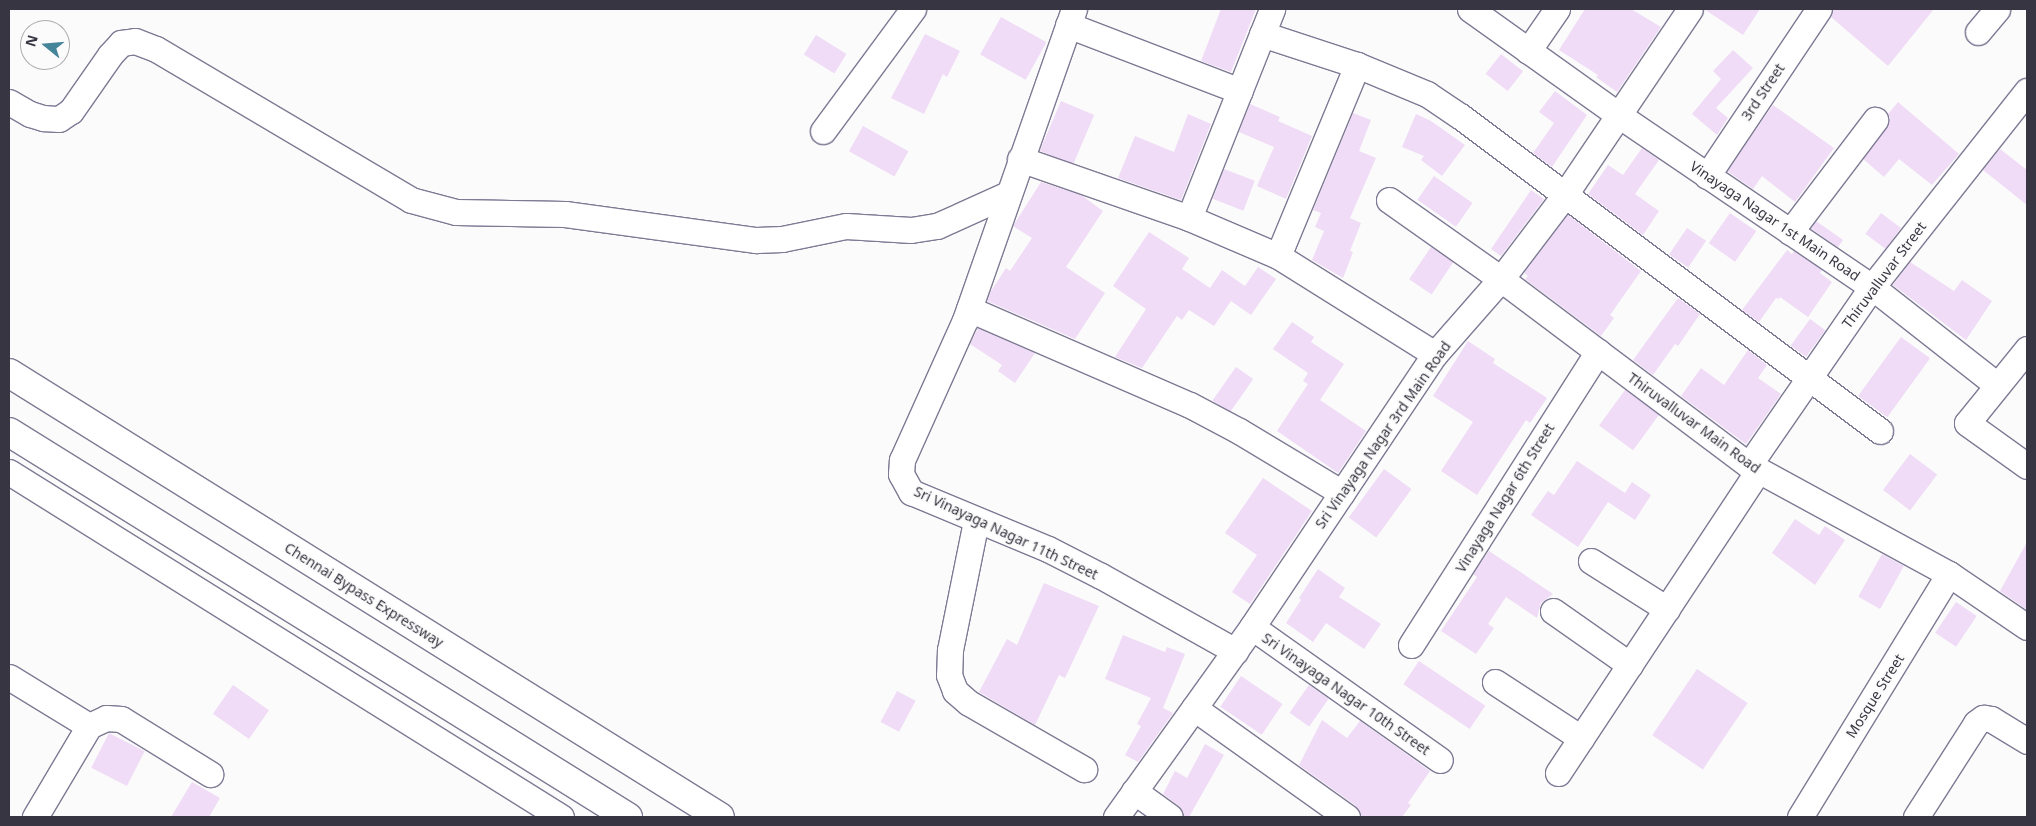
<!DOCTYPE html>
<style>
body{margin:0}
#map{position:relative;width:2036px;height:826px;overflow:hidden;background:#fbfbfb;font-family:"Noto Sans",sans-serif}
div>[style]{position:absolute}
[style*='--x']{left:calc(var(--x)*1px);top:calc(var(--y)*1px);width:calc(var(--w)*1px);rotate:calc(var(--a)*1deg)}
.building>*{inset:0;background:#f0dcf6;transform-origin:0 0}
.roads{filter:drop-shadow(1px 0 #7e7a94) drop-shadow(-1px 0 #7e7a94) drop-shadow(0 1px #7e7a94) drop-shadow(0 -1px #7e7a94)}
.minor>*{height:25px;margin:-12.5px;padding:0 12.5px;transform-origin:12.5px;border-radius:12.5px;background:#fff}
.highway>*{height:28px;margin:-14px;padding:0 14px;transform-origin:14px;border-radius:14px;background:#fff}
span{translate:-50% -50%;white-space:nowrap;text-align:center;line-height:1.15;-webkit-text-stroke:4px #fbfbfb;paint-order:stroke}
.street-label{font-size:14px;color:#373541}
.frame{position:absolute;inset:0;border:10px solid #373541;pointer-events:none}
.north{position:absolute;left:20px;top:20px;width:50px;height:50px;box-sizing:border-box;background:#fbfbfb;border:1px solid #adacb1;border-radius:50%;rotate:287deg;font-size:14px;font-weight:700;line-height:20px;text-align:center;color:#373541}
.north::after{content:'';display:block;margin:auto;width:18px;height:22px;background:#458599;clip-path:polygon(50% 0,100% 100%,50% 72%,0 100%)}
</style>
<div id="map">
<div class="building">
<div style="clip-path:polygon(1221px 9px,1256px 9px,1231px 72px,1201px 61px)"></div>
<div style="clip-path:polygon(1585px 9px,1631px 9px,1661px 27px,1617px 92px,1596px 77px,1598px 75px,1559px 50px)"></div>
<div style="clip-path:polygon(1704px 9px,1760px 9px,1743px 35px)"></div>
<div style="clip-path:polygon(1833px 9px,1934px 9px,1888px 66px,1831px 17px)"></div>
<div style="left:1001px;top:17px;width:52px;height:43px;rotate:29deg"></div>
<div style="clip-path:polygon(925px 34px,960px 51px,947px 77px,943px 74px,924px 114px,891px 98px)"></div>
<div style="left:816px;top:35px;width:36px;height:23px;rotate:32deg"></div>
<div style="clip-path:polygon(1733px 50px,1753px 68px,1716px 108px,1728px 118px,1717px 135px,1692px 114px,1721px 79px,1713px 71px)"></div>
<div style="left:1501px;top:54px;width:28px;height:25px;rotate:38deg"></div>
<div style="clip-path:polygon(1555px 91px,1587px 115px,1552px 167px,1533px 153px,1554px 123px,1539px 112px)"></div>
<div style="left:1061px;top:101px;width:36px;height:54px;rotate:23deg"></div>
<div style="clip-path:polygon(1898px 102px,1959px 154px,1932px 185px,1899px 159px,1884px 177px,1863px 159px,1886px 129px,1890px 118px,1888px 114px)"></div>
<div style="clip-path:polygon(1250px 104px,1280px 117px,1278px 121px,1312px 136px,1286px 199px,1257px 186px,1274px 147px,1239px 132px)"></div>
<div style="clip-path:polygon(1773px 105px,1834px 148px,1795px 202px,1762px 176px,1753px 189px,1727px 171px)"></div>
<div style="clip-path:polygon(1353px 113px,1371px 120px,1359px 151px,1376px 158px,1350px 218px,1361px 223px,1350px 251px,1353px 252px,1343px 278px,1312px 260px,1324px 231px,1315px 227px,1321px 213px,1313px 210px)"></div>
<div style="clip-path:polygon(1188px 114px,1211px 124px,1181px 200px,1118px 178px,1135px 136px,1174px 152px)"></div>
<div style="clip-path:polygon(1416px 114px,1431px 121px,1465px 145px,1442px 176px,1421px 160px,1424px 156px,1402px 147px)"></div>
<div style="left:863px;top:126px;width:52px;height:29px;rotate:29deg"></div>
<div style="clip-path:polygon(1642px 148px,1659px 160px,1635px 194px,1659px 211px,1643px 235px,1588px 194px,1608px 165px,1623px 175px)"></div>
<div style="clip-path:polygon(2000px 149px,2027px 170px,2027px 205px,1983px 170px)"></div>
<div style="left:1224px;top:169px;width:33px;height:32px;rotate:21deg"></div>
<div style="left:1434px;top:176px;width:47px;height:29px;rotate:35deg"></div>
<div style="clip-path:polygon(1041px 182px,1081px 195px,1103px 211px,1066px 267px,1105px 293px,1075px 339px,987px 301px,991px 291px,1006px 268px,1010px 271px,1032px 238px,1013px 226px)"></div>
<div style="clip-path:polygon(1531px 190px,1544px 199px,1501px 256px,1491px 249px)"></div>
<div style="left:1730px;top:213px;width:32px;height:37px;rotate:35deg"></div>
<div style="left:1881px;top:213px;width:25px;height:26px;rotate:37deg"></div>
<div style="clip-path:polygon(1568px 215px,1641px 271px,1610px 315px,1614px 318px,1601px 336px,1525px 279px,1528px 276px,1524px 273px)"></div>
<div style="left:1816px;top:221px;width:33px;height:9px;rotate:35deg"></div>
<div style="left:1687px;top:228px;width:23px;height:32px;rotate:34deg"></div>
<div style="clip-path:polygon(1149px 232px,1189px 258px,1182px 269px,1210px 288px,1222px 270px,1245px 286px,1258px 267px,1276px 279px,1251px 315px,1231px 301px,1214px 326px,1189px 310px,1182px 320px,1177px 316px,1142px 368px,1115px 357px,1146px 309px,1113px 286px)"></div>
<div style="left:1431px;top:247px;width:27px;height:39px;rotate:34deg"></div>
<div style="clip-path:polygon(1787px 250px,1792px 254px,1794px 251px,1822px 270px,1820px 273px,1832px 282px,1808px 317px,1780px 297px,1779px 299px,1776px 298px,1759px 322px,1742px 310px)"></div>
<div style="clip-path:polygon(1910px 262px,1954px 291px,1962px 280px,1992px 301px,1966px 340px,1893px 285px)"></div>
<div style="clip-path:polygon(1678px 298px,1700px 314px,1678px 346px,1675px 344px,1653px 375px,1633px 360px)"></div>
<div style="left:1810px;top:319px;width:19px;height:33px;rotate:36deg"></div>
<div style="clip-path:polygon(1292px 322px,1314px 337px,1311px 342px,1344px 364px,1320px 400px,1366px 431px,1338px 473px,1277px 431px,1308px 384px,1303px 381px,1308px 373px,1273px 349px)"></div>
<div style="clip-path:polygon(978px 328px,1035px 353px,1015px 383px,998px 371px,1002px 365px,970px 344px)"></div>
<div style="left:1901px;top:337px;width:36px;height:73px;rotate:36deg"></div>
<div style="clip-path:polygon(1468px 341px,1495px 359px,1493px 363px,1547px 398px,1530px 423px,1526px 420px,1477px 495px,1441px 471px,1473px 422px,1433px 396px)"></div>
<div style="clip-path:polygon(1748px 350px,1767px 365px,1758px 378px,1781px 394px,1746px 444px,1681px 396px,1701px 368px,1724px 385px)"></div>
<div style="left:1236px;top:367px;width:21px;height:41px;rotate:35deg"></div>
<div style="left:1625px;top:390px;width:42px;height:44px;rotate:36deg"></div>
<div style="left:1910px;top:454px;width:34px;height:45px;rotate:37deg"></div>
<div style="clip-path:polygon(1577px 461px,1625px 493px,1632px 482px,1651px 495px,1635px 520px,1608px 502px,1578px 547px,1531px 515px,1548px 491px,1554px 495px)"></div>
<div style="left:1384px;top:469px;width:34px;height:60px;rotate:36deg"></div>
<div style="clip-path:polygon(1263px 478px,1312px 511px,1250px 604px,1232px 592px,1257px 555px,1225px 533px)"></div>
<div style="clip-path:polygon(1795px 519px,1819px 535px,1825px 526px,1845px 540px,1815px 585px,1772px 553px)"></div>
<div style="clip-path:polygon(2027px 542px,2027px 610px,2000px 591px)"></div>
<div style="clip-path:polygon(1489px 551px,1553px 594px,1541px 603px,1537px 618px,1506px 597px,1488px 624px,1494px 628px,1476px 654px,1441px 631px,1477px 577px,1473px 574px)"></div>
<div style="left:1882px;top:554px;width:25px;height:49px;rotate:29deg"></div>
<div style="clip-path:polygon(1318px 569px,1345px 588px,1339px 597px,1381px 624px,1364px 649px,1326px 623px,1313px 642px,1286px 623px,1301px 600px,1299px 598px)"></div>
<div style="clip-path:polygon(1044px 583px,1099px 606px,1065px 678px,1059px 675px,1035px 725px,979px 692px,1007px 639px,1017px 645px)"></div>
<div style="left:1956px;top:602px;width:25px;height:37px;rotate:34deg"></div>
<div style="clip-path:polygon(1123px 635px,1165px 652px,1167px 647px,1185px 654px,1163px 708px,1173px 713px,1138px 762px,1125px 755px,1141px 726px,1137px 724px,1151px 698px,1105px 679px)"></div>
<div style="left:1419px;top:661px;width:80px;height:28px;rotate:34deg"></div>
<div style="left:1697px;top:669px;width:61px;height:80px;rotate:34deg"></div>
<div style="left:1241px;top:676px;width:50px;height:37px;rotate:34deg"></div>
<div style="left:233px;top:685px;width:44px;height:35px;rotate:35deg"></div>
<div style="left:1309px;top:685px;width:24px;height:34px;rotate:35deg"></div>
<div style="left:897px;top:691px;width:21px;height:35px;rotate:28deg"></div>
<div style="clip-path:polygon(1322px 720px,1347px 738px,1360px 721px,1430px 771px,1408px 803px,1411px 805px,1402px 817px,1361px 817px,1355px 805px,1299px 765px)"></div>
<div style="left:109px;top:733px;width:40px;height:39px;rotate:27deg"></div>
<div style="clip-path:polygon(1205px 744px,1224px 755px,1189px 817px,1184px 817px,1179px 806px,1163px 794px,1175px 771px,1187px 778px)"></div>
<div style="clip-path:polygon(192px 782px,220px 798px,209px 817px,171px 817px)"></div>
</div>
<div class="roads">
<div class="minor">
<div style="--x:1074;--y:9;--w:330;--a:109.3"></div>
<div style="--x:965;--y:320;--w:154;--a:114.2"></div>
<div style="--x:902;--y:460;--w:14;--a:94"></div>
<div style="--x:901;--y:474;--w:21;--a:61"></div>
<div style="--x:911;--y:492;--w:148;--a:22.6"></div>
<div style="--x:1048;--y:549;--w:59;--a:27"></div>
<div style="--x:1101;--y:576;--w:154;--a:29.2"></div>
<div style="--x:1470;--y:9;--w:184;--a:35.5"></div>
<div style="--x:1620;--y:116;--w:305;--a:34.2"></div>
<div style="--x:1872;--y:287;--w:159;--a:38.1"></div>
<div style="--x:1068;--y:25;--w:184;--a:21"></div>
<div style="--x:1978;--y:32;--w:30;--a:-50"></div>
<div style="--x:1262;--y:34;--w:100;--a:18.1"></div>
<div style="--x:1357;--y:65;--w:76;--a:22.5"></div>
<div style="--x:1427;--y:94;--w:40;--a:34"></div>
<div style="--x:1460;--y:116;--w:525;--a:36.87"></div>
<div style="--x:1528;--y:51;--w:51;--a:-55.4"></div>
<div style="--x:9;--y:102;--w:24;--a:30"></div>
<div style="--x:30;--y:114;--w:14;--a:17"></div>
<div style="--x:43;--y:118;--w:16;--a:4"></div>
<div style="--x:59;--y:119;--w:14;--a:-34"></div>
<div style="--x:71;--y:111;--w:68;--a:-55.1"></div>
<div style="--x:110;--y:55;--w:16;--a:-47"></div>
<div style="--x:121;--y:43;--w:14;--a:-8"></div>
<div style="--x:135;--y:41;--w:22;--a:21"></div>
<div style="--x:156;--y:49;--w:296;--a:30.6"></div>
<div style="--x:411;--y:200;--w:47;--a:14.9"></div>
<div style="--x:456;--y:212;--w:109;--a:1.1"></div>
<div style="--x:565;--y:214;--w:193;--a:7.8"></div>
<div style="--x:756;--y:240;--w:26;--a:-2"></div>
<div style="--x:782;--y:239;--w:65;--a:-11.5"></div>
<div style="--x:846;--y:226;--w:65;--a:3.5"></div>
<div style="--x:911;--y:230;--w:26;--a:-9"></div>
<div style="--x:937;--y:226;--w:78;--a:-24.3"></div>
<div style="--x:823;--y:131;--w:152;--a:-53.6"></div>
<div style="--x:1020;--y:159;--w:179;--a:19.2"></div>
<div style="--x:1189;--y:218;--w:97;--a:23.1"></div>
<div style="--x:1278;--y:256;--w:185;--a:32"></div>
<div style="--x:1707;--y:176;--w:201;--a:-56.2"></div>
<div style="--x:1389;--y:200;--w:137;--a:35.2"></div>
<div style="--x:1501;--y:279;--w:310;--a:36.9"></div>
<div style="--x:1749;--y:465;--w:228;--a:28.6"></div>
<div style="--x:1949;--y:574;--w:94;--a:34.2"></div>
<div style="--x:1189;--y:218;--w:225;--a:-68.3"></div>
<div style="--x:1790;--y:232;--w:141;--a:-52.8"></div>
<div style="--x:1278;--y:256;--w:207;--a:-67.5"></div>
<div style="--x:969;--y:309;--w:241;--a:23.5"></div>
<div style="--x:1190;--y:405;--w:55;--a:28"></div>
<div style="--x:1239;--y:431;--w:120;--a:31"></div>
<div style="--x:2027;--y:349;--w:95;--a:129"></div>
<div style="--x:1967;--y:423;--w:74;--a:35.6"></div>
<div style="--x:1749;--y:465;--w:216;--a:-55.4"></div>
<div style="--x:1872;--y:287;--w:250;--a:-51.7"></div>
<div style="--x:9;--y:472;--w:651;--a:32.01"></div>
<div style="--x:976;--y:521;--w:132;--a:101.4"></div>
<div style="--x:950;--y:650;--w:25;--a:92"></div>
<div style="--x:949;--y:675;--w:17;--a:69"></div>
<div style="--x:955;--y:691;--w:18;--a:41"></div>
<div style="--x:969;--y:703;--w:133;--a:29.9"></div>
<div style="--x:1591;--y:561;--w:90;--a:32.3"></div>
<div style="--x:1553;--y:611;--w:94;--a:35"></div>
<div style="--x:1252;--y:627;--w:230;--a:35.3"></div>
<div style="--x:1411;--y:645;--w:348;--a:-57.5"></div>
<div style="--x:9;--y:677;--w:94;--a:31.5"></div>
<div style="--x:89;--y:726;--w:106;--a:120.7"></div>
<div style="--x:1495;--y:682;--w:103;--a:33.1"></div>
<div style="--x:1194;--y:708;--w:188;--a:35.5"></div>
<div style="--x:89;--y:726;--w:19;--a:-25"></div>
<div style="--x:106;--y:718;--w:15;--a:4"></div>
<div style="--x:121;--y:719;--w:105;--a:31.7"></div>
<div style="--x:1558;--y:773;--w:362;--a:-56.5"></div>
<div style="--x:1134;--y:791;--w:44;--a:35.8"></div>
<div style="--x:1116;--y:817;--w:234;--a:-54.4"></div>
<div style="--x:1252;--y:627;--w:329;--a:-56.2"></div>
<div style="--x:1435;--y:354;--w:100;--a:-48.7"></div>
<div style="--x:1501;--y:279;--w:104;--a:-52.8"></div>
<div style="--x:1564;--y:196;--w:225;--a:-56"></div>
<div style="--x:1800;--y:817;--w:285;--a:-58.5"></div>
<div style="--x:1916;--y:817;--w:112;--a:-57.4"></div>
<div style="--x:1976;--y:723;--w:9;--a:-36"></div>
<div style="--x:1983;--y:718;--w:8;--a:7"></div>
<div style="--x:1991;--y:719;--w:42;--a:31.4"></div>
</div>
<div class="highway">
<div style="--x:9;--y:373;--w:838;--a:31.98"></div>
<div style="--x:9;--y:432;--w:729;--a:31.88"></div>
</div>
</div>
<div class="street-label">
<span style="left:1763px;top:92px;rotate:-56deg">3rd Street</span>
<span style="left:1775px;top:221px;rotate:34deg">Vinayaga Nagar 1st Main Road</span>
<span style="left:1884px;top:275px;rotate:-53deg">Thiruvalluvar Street</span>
<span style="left:1694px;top:423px;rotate:36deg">Thiruvalluvar Main Road</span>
<span style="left:1383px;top:435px;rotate:-55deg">Sri Vinayaga Nagar 3rd Main Road</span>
<span style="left:1505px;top:498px;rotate:-58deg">Vinayaga Nagar 6th Street</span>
<span style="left:1006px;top:533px;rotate:25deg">Sri Vinayaga Nagar 11th Street</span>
<span style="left:364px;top:595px;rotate:32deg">Chennai Bypass Expressway</span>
<span style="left:1346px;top:694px;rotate:35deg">Sri Vinayaga Nagar 10th Street</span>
<span style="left:1875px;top:696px;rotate:-58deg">Mosque Street</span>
</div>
<div class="frame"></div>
<div class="north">N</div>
</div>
